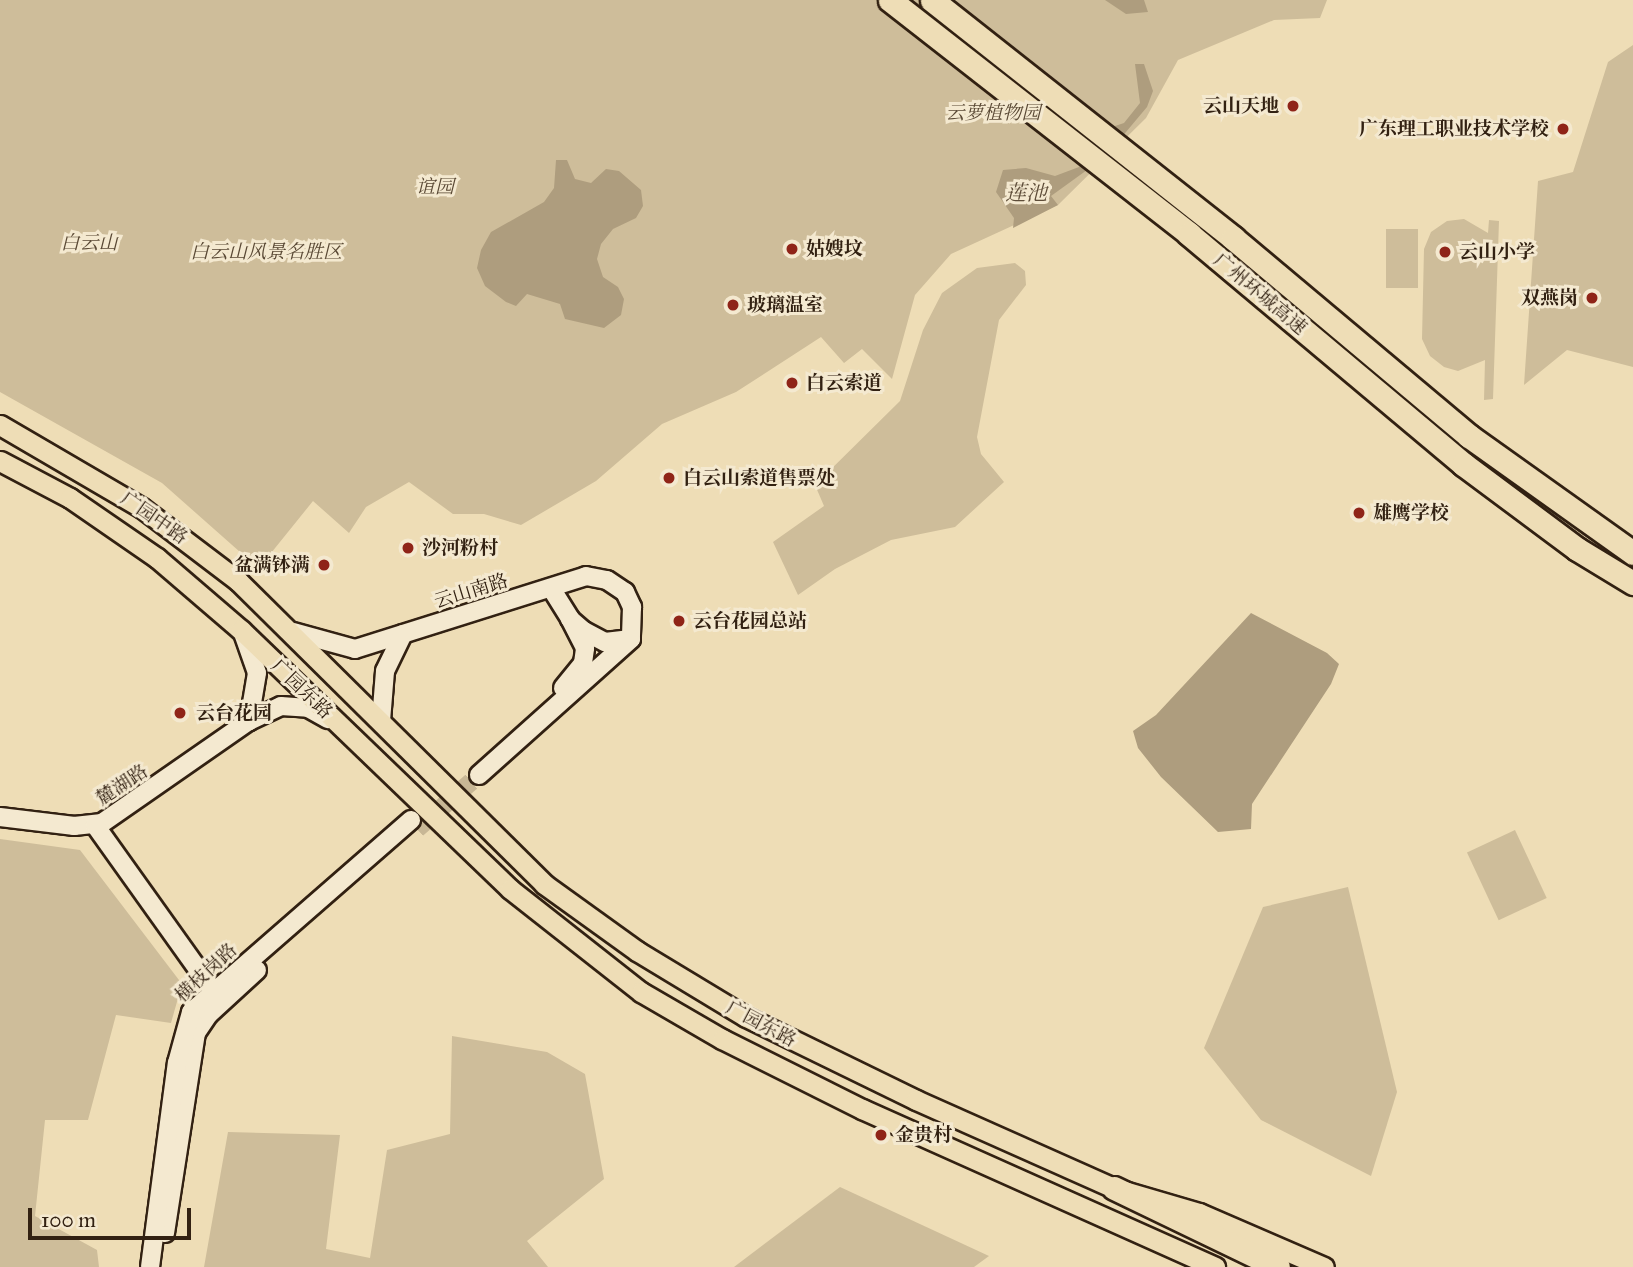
<!DOCTYPE html>
<meta charset="utf-8">
<style>
body{margin:0}
#map{position:relative;width:1633px;height:1267px;overflow:hidden;background:#eeddb6;font-family:"IM FELL Great Primer","Noto Serif SC",serif}
div>[style]{position:absolute}
[style*='--x']{left:calc(var(--x)*1px);top:calc(var(--y)*1px);width:calc(var(--w)*1px);rotate:calc(var(--a)*1deg)}
.green>*{inset:0;background:#cebd9a;transform-origin:0 0}
.water>*{inset:0;background:#ae9d7e}
.secondary-tunnel>*{height:18px;margin-top:-9px;transform-origin:0;background:repeating-linear-gradient(90deg,#c8b795 0 18px,transparent 0 27px)}
.roads{filter:drop-shadow(2px 0 #322112) drop-shadow(-2px 0 #322112) drop-shadow(0 2px #322112) drop-shadow(0 -2px #322112)}
.secondary>*{height:18px;margin:-9px;padding:0 9px;transform-origin:9px;border-radius:9px;background:#f4e9d0}
.primary>*{height:19px;margin:-9.5px;padding:0 9.5px;transform-origin:9.5px;border-radius:9.5px;background:#eeddb6}
.highway>*{height:23px;margin:-11.5px;padding:0 11.5px;transform-origin:11.5px;border-radius:11.5px;background:#eeddb6}
.dots>*{width:19px;height:19px;translate:-50% -50%;box-sizing:border-box;border:4px solid #f4e9d0;border-radius:50%}
span{translate:-50% -50%;white-space:nowrap;text-align:center;line-height:1.15;-webkit-text-stroke:6px #f4e9d0;paint-order:stroke}
.poi-label{font-size:19px;color:#322112;font-weight:700}
.right{translate:-100% -50%;text-align:right}
.left{translate:0 -50%;text-align:left}
.park-label{font-size:19px;color:#594834;font-style:italic}
.street-label{font-size:19px;color:#322112}
.water-label{font-size:21px;color:#5d4c38;font-style:italic}
.scale{position:absolute;left:28px;top:1208px;width:163px;height:32px;box-sizing:border-box;border:4px solid #322112;border-top:0;padding-left:9px;font-size:21px;line-height:24px;white-space:nowrap;color:#322112;-webkit-text-stroke:5px #f4e9d0;paint-order:stroke}
</style>
<div id="map">
<div class="green">
<div style="clip-path:polygon(0 0,1327px 0,1320px 18px,1274px 20px,1178px 60px,1146px 118px,1058px 205px,951px 254px,915px 295px,892px 379px,862px 349px,844px 363px,821px 337px,736px 392px,662px 424px,596px 481px,521px 525px,484px 514px,453px 514px,409px 482px,366px 507px,349px 533px,313px 501px,263px 563px,240px 552px,162px 483px,0 392px)"></div>
<div style="clip-path:polygon(1633px 45px,1633px 367px,1567px 350px,1524px 385px,1538px 181px,1573px 172px,1608px 62px)"></div>
<div style="clip-path:polygon(1464px 219px,1488px 233px,1489px 220px,1499px 221px,1493px 399px,1484px 400px,1485px 360px,1458px 371px,1444px 367px,1430px 356px,1422px 339px,1424px 249px,1431px 232px,1447px 221px)"></div>
<div style="left:1386px;top:229px;width:32px;height:59px"></div>
<div style="clip-path:polygon(1015px 263px,1025px 271px,1026px 285px,999px 320px,977px 437px,981px 454px,1004px 482px,955px 527px,891px 540px,835px 569px,798px 595px,773px 542px,824px 506px,815px 485px,900px 401px,923px 330px,942px 293px,977px 268px)"></div>
<div style="left:1515px;top:830px;width:75px;height:53px;rotate:65deg"></div>
<div style="clip-path:polygon(0 839px,80px 850px,182px 984px,171px 1023px,116px 1015px,88px 1120px,45px 1120px,35px 1216px,97px 1250px,99px 1267px,0 1267px)"></div>
<div style="clip-path:polygon(1348px 887px,1397px 1092px,1371px 1176px,1261px 1120px,1204px 1048px,1263px 907px)"></div>
<div style="clip-path:polygon(452px 1036px,547px 1052px,585px 1074px,604px 1179px,527px 1241px,548px 1267px,204px 1267px,228px 1132px,340px 1135px,326px 1249px,370px 1258px,387px 1150px,450px 1134px)"></div>
<div style="clip-path:polygon(840px 1187px,989px 1256px,974px 1267px,734px 1267px)"></div>
</div>
<div class="water">
<div style="clip-path:polygon(1105px 0,1144px 0,1148px 12px,1126px 14px)"></div>
<div style="clip-path:polygon(1135px 64px,1144px 64px,1153px 91px,1147px 107px,1105px 157px,1051px 196px,1058px 205px,1013px 228px,1014px 218px,996px 192px,1003px 170px,1026px 168px,1055px 176px,1079px 167px,1109px 128px,1124px 123px,1140px 103px)"></div>
<div style="clip-path:polygon(556px 160px,567px 160px,575px 179px,591px 183px,606px 169px,619px 171px,641px 190px,643px 206px,636px 218px,613px 229px,601px 244px,597px 259px,603px 277px,618px 287px,624px 299px,621px 315px,604px 328px,565px 319px,560px 304px,527px 294px,516px 306px,506px 302px,485px 286px,477px 268px,481px 250px,491px 232px,544px 202px,554px 188px)"></div>
<div style="clip-path:polygon(1251px 613px,1327px 653px,1339px 664px,1331px 684px,1252px 804px,1251px 829px,1218px 832px,1161px 777px,1138px 748px,1133px 731px,1156px 715px)"></div>
</div>
<div class="secondary-tunnel">
<div style="--x:417;--y:829;--w:82;--a:-41.1"></div>
</div>
<div class="roads">
<div class="secondary">
<div style="--x:551;--y:588;--w:36;--a:58"></div>
<div style="--x:570;--y:619;--w:18;--a:41"></div>
<div style="--x:584;--y:631;--w:24;--a:28"></div>
<div style="--x:605;--y:642;--w:26;--a:-7"></div>
<div style="--x:293;--y:632;--w:64;--a:15.3"></div>
<div style="--x:355;--y:649;--w:242;--a:-17.5"></div>
<div style="--x:586;--y:576;--w:21;--a:11"></div>
<div style="--x:607;--y:580;--w:22;--a:34"></div>
<div style="--x:625;--y:592;--w:17;--a:65"></div>
<div style="--x:632;--y:607;--w:32;--a:92"></div>
<div style="--x:243;--y:633;--w:42;--a:70.7"></div>
<div style="--x:257;--y:673;--w:49;--a:99.5"></div>
<div style="--x:563;--y:688;--w:32;--a:-51"></div>
<div style="--x:583;--y:663;--w:15;--a:-82"></div>
<div style="--x:585;--y:648;--w:33;--a:-117"></div>
<div style="--x:381;--y:721;--w:50;--a:-85.4"></div>
<div style="--x:385;--y:671;--w:41;--a:-64.1"></div>
<div style="--x:479;--y:775;--w:204;--a:-41.8"></div>
<div style="--x:0;--y:817;--w:75;--a:6.9"></div>
<div style="--x:74;--y:826;--w:28;--a:-6"></div>
<div style="--x:102;--y:823;--w:179;--a:-34.8"></div>
<div style="--x:249;--y:721;--w:35;--a:-25"></div>
<div style="--x:281;--y:706;--w:27;--a:4"></div>
<div style="--x:308;--y:708;--w:23;--a:29"></div>
<div style="--x:95;--y:825;--w:214;--a:54.5"></div>
<div style="--x:165;--y:1233;--w:202;--a:-81.2"></div>
<div style="--x:196;--y:1033;--w:23;--a:-56"></div>
<div style="--x:209;--y:1014;--w:65;--a:-42.5"></div>
<div style="--x:150;--y:1267;--w:206;--a:-82.5"></div>
<div style="--x:177;--y:1063;--w:53;--a:-74.6"></div>
<div style="--x:191;--y:1012;--w:292;--a:-41.1"></div>
</div>
<div class="primary">
<div style="--x:0;--y:425;--w:164;--a:30.3"></div>
<div style="--x:142;--y:508;--w:121;--a:37.2"></div>
<div style="--x:238;--y:581;--w:431;--a:44.7"></div>
<div style="--x:544;--y:884;--w:115;--a:35.8"></div>
<div style="--x:637;--y:951;--w:127;--a:31.2"></div>
<div style="--x:746;--y:1017;--w:189;--a:26"></div>
<div style="--x:916;--y:1100;--w:217;--a:24"></div>
<div style="--x:1114;--y:1188;--w:89;--a:16.4"></div>
<div style="--x:1199;--y:1213;--w:136;--a:23.4"></div>
<div style="--x:0;--y:461;--w:79;--a:27.9"></div>
<div style="--x:70;--y:498;--w:106;--a:34.6"></div>
<div style="--x:157;--y:558;--w:111;--a:40.6"></div>
<div style="--x:241;--y:630;--w:373;--a:43.9"></div>
<div style="--x:510;--y:889;--w:167;--a:38.2"></div>
<div style="--x:641;--y:992;--w:94;--a:30.1"></div>
<div style="--x:722;--y:1039;--w:157;--a:26.6"></div>
<div style="--x:862;--y:1109;--w:387;--a:24.1"></div>
</div>
<div class="highway">
<div style="--x:890;--y:0;--w:380;--a:38"></div>
<div style="--x:1189;--y:234;--w:358;--a:40"></div>
<div style="--x:1463;--y:464;--w:142;--a:36.7"></div>
<div style="--x:1577;--y:549;--w:66;--a:31.3"></div>
<div style="--x:932;--y:0;--w:384;--a:38.3"></div>
<div style="--x:1233;--y:238;--w:308;--a:40"></div>
<div style="--x:1469;--y:436;--w:201;--a:35.5"></div>
<div style="--x:1114;--y:1188;--w:182;--a:25.7"></div>
</div>
</div>
<div class="dots">
<div style="left:1293px;top:106px;background:#8f2418"></div>
<div style="left:1563px;top:129px;background:#8f2418"></div>
<div style="left:792px;top:249px;background:#8f2418"></div>
<div style="left:1445px;top:252px;background:#8f2418"></div>
<div style="left:1592px;top:298px;background:#8f2418"></div>
<div style="left:733px;top:305px;background:#8f2418"></div>
<div style="left:792px;top:383px;background:#8f2418"></div>
<div style="left:669px;top:478px;background:#8f2418"></div>
<div style="left:1359px;top:513px;background:#8f2418"></div>
<div style="left:408px;top:548px;background:#8f2418"></div>
<div style="left:324px;top:565px;background:#8f2418"></div>
<div style="left:679px;top:621px;background:#8f2418"></div>
<div style="left:180px;top:713px;background:#8f2418"></div>
<div style="left:881px;top:1135px;background:#8f2418"></div>
</div>
<div class="poi-label">
<span class="right" style="left:1279px;top:106px">云山天地</span>
<span class="right" style="left:1549px;top:129px">广东理工职业技术学校</span>
<span class="left" style="left:806px;top:249px">姑嫂坟</span>
<span class="left" style="left:1459px;top:252px">云山小学</span>
<span class="right" style="left:1578px;top:298px">双燕岗</span>
<span class="left" style="left:747px;top:305px">玻璃温室</span>
<span class="left" style="left:806px;top:383px">白云索道</span>
<span class="left" style="left:683px;top:478px">白云山索道售票处</span>
<span class="left" style="left:1373px;top:513px">雄鹰学校</span>
<span class="left" style="left:422px;top:548px">沙河粉村</span>
<span class="right" style="left:310px;top:565px">盆满钵满</span>
<span class="left" style="left:693px;top:621px">云台花园总站</span>
<span class="left" style="left:196px;top:713px">云台花园</span>
<span class="left" style="left:895px;top:1135px">金贵村</span>
</div>
<div class="park-label">
<span style="left:993px;top:113px">云萝植物园</span>
<span style="left:435px;top:187px">谊园</span>
<span style="left:89px;top:243px">白云山</span>
<span style="left:266px;top:252px">白云山风景名胜区</span>
</div>
<div class="street-label">
<span style="left:1260px;top:294px;rotate:40deg">广州环城高速</span>
<span style="left:154px;top:518px;rotate:35deg">广园中路</span>
<span style="left:471px;top:591px;rotate:-17deg">云山南路</span>
<span style="left:302px;top:689px;rotate:44deg">广园东路</span>
<span style="left:122px;top:785px;rotate:-33deg">麓湖路</span>
<span style="left:206px;top:973px;rotate:-43deg">横枝岗路</span>
<span style="left:761px;top:1024px;rotate:28deg">广园东路</span>
</div>
<div class="water-label">
<span style="left:1026px;top:193px">莲池</span>
</div>
<div class="scale">100 m</div>
</div>
